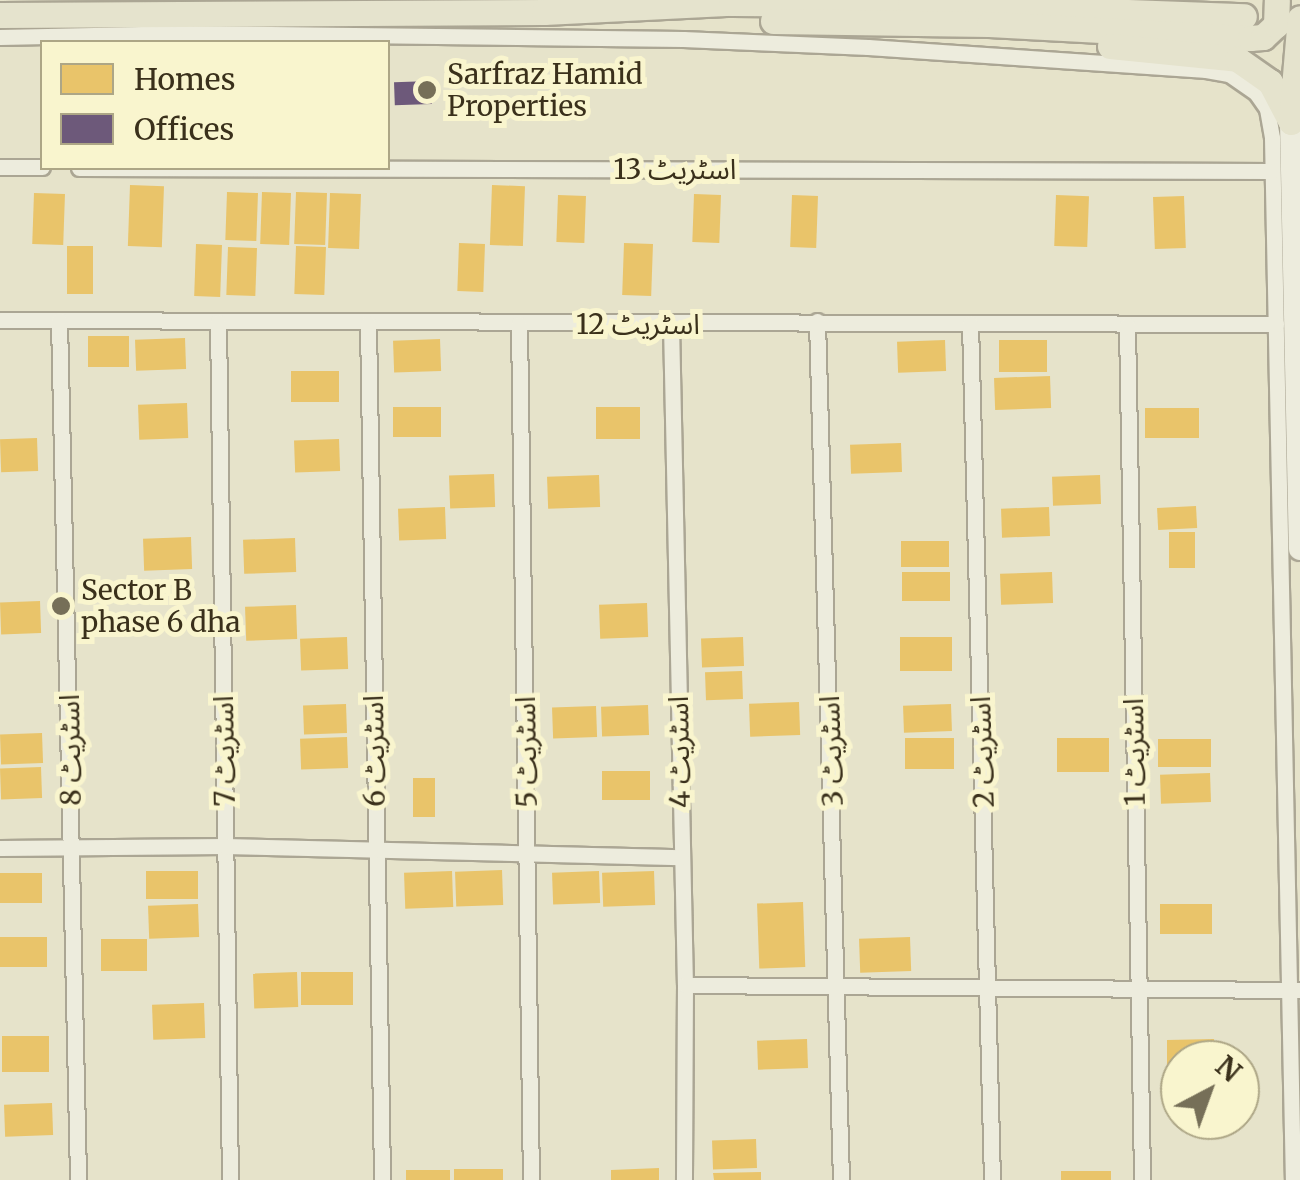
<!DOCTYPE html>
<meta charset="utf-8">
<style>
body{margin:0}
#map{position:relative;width:1300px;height:1180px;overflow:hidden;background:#e6e3ca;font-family:Merriweather,"Noto Sans Arabic",serif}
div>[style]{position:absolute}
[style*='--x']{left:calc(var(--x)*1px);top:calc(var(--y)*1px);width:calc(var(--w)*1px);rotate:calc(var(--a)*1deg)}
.homes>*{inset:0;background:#e9c46a;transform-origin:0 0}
.offices>*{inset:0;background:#6d597a;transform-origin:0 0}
.roads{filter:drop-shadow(2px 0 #aba694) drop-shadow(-2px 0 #aba694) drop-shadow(0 2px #aba694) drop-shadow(0 -2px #aba694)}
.minor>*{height:15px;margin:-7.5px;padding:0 7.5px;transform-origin:7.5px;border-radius:7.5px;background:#edecdd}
.secondary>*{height:22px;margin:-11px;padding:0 11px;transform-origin:11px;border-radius:11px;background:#edecdd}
.primary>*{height:25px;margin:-12.5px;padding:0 12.5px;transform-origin:12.5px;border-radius:12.5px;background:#e5e3cd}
.dots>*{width:28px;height:28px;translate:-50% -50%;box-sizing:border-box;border:5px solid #f9f5ce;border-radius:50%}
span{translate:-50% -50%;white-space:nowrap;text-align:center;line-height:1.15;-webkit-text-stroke:10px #f9f5ce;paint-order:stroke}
.poi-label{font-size:28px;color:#3a301b}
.left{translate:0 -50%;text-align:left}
.street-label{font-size:28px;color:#3a301b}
.legend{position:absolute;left:40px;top:40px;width:350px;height:130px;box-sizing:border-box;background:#f9f5ce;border:2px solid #ada686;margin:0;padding:12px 18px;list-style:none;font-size:30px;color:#3a301b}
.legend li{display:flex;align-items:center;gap:20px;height:50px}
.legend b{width:50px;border:2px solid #ada686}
.north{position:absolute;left:1160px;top:1040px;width:100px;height:100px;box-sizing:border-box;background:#f9f5ce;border:2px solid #ada686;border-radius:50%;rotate:41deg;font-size:28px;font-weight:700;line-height:40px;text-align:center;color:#3a301b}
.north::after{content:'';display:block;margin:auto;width:35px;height:45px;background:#766f58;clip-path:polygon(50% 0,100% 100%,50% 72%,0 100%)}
</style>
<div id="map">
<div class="homes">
<div style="left:130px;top:185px;width:34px;height:61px;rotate:2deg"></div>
<div style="left:492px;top:185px;width:33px;height:60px;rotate:2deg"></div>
<div style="left:227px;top:192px;width:31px;height:48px;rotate:2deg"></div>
<div style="left:262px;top:192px;width:29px;height:52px;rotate:2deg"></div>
<div style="left:296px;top:192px;width:31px;height:52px;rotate:2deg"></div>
<div style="left:34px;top:193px;width:31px;height:51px;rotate:2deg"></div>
<div style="left:330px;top:193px;width:31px;height:55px;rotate:2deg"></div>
<div style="left:694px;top:194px;width:27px;height:48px;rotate:2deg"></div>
<div style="left:558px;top:195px;width:28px;height:47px;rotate:2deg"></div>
<div style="left:792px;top:195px;width:26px;height:52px;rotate:2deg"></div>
<div style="left:1056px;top:195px;width:33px;height:51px;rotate:2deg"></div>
<div style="left:1184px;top:196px;width:52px;height:31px;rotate:88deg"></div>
<div style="left:459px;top:243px;width:26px;height:48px;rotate:2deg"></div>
<div style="left:624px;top:243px;width:29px;height:52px;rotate:2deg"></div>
<div style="left:196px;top:244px;width:26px;height:52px;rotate:2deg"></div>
<div style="left:67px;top:246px;width:26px;height:48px"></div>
<div style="left:296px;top:246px;width:30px;height:48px;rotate:2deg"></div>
<div style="left:228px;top:247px;width:29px;height:48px;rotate:2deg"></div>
<div style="left:88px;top:336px;width:41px;height:31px"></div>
<div style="left:185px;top:338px;width:31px;height:50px;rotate:88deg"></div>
<div style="left:440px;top:339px;width:32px;height:47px;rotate:88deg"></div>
<div style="left:945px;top:340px;width:31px;height:48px;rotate:88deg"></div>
<div style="left:1047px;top:340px;width:32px;height:48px;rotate:90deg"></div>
<div style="left:339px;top:371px;width:31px;height:48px;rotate:90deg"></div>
<div style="left:1050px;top:376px;width:32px;height:56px;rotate:88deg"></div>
<div style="left:187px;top:403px;width:35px;height:49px;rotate:88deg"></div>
<div style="left:441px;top:407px;width:30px;height:48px;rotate:90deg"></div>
<div style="left:640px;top:407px;width:32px;height:44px;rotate:90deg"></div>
<div style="left:1199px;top:408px;width:30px;height:54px;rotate:90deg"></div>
<div style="left:37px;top:438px;width:33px;height:37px;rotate:88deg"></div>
<div style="left:339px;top:439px;width:32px;height:45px;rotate:88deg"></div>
<div style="left:901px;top:443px;width:29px;height:51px;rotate:88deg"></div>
<div style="left:494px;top:474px;width:33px;height:45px;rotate:88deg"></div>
<div style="left:599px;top:475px;width:32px;height:52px;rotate:88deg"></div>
<div style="left:1100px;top:475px;width:29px;height:48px;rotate:88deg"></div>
<div style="left:1196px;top:506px;width:22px;height:39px;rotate:87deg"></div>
<div style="left:445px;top:507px;width:32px;height:47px;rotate:88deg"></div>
<div style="left:1049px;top:507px;width:29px;height:48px;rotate:88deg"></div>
<div style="left:1169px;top:532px;width:26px;height:36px"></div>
<div style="left:191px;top:537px;width:32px;height:48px;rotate:88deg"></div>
<div style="left:295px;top:538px;width:34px;height:52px;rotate:88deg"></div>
<div style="left:949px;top:541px;width:26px;height:48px;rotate:90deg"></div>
<div style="left:950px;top:572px;width:29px;height:48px;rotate:90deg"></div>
<div style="left:1052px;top:572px;width:31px;height:52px;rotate:88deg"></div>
<div style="left:40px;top:601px;width:32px;height:40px;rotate:88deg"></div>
<div style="left:647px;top:603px;width:34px;height:48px;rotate:88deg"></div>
<div style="left:296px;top:605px;width:34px;height:51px;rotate:88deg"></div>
<div style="left:347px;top:637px;width:32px;height:47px;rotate:88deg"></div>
<div style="left:743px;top:637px;width:29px;height:42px;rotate:88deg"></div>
<div style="left:952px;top:637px;width:34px;height:52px;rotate:90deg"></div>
<div style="left:742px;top:671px;width:28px;height:37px;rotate:88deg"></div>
<div style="left:799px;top:702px;width:33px;height:50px;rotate:88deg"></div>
<div style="left:346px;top:704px;width:29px;height:43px;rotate:88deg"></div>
<div style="left:951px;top:704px;width:27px;height:48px;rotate:88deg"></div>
<div style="left:648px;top:705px;width:30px;height:47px;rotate:88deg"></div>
<div style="left:596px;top:706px;width:31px;height:44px;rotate:88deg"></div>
<div style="left:42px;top:733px;width:30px;height:42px;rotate:88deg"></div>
<div style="left:347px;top:737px;width:31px;height:47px;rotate:88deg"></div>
<div style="left:954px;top:738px;width:31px;height:49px;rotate:90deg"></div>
<div style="left:1109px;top:738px;width:34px;height:52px;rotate:90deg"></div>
<div style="left:1211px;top:739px;width:28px;height:53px;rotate:90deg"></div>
<div style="left:41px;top:767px;width:31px;height:41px;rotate:88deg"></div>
<div style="left:602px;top:771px;width:48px;height:29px"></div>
<div style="left:1210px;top:773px;width:29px;height:50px;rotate:88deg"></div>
<div style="left:413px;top:778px;width:22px;height:39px"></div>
<div style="left:502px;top:870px;width:35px;height:47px;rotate:88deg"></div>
<div style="left:198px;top:871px;width:28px;height:52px;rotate:90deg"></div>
<div style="left:452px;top:871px;width:36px;height:48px;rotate:88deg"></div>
<div style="left:599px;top:871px;width:32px;height:47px;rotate:88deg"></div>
<div style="left:654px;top:871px;width:34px;height:52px;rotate:88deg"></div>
<div style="left:0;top:873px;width:42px;height:30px"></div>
<div style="left:803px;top:902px;width:65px;height:46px;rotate:88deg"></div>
<div style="left:198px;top:904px;width:33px;height:50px;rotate:88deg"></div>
<div style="left:1212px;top:904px;width:30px;height:52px;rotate:90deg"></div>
<div style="left:47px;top:937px;width:30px;height:47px;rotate:90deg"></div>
<div style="left:910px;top:937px;width:34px;height:51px;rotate:88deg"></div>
<div style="left:147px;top:939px;width:32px;height:46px;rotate:90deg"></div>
<div style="left:297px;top:972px;width:35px;height:44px;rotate:88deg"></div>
<div style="left:353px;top:972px;width:33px;height:52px;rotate:90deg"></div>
<div style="left:204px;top:1003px;width:35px;height:52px;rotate:88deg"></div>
<div style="left:2px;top:1036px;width:47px;height:36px"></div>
<div style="left:807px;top:1039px;width:29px;height:50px;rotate:88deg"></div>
<div style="clip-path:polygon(1214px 1039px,1215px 1060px,1180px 1060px,1180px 1072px,1167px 1072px,1167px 1040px)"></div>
<div style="left:52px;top:1103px;width:32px;height:48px;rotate:88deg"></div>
<div style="left:756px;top:1139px;width:29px;height:44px;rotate:88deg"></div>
<div style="clip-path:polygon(659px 1168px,659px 1180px,611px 1180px,611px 1170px)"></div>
<div style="left:454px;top:1169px;width:49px;height:11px"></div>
<div style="left:450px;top:1170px;width:10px;height:44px;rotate:90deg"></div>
<div style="left:1111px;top:1171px;width:9px;height:50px;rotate:90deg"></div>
<div style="clip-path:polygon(761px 1172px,761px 1180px,714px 1180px,713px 1173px)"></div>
</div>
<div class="offices">
<div style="left:431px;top:81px;width:23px;height:37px;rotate:88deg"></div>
</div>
<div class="roads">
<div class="minor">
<div style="--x:0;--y:37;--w:188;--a:-1.2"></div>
<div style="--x:188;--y:33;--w:495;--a:0.7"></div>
<div style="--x:683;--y:39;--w:185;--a:2.5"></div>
<div style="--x:868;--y:47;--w:339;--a:3.9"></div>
<div style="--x:1206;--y:70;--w:23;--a:10"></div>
<div style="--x:1229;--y:74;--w:33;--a:35"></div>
<div style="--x:1256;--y:93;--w:19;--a:55"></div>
<div style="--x:1267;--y:109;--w:29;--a:80"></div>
<div style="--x:1272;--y:138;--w:1042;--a:88.85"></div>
<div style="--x:0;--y:167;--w:42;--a:0"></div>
<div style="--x:79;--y:168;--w:1193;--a:0.14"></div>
<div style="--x:0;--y:320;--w:1276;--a:0.18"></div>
<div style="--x:59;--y:320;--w:860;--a:88.73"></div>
<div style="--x:817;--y:321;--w:859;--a:88.4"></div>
<div style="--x:218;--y:322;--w:858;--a:89.2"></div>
<div style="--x:368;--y:323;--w:857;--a:89.06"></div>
<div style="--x:970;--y:323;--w:857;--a:88.53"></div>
<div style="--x:519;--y:324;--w:856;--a:89.2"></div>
<div style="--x:671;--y:324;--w:661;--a:88.79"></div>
<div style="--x:685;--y:985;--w:195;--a:90.3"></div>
<div style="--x:1127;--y:325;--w:855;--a:88.99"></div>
<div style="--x:0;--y:848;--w:225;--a:-0.5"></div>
<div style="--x:225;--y:846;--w:456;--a:1.4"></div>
<div style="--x:685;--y:985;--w:615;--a:0.47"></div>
</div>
<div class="secondary">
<div style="--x:1291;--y:122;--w:427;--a:88.8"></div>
</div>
<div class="primary">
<div style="--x:0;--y:15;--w:544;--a:-0.32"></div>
<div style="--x:544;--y:12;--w:187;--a:-2.8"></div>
<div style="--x:731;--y:3;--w:179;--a:0.3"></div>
<div style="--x:910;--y:4;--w:334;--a:2.1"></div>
<div style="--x:773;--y:21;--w:216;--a:0.8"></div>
<div style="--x:989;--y:24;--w:261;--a:3.1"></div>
<div style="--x:1250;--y:38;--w:13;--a:-4"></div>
<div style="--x:1263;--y:37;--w:18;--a:-43"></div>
<div style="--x:1276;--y:25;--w:25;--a:-88"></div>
<div style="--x:1110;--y:46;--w:128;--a:5.8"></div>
<div style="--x:1237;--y:59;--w:40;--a:34.9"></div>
<div style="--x:1270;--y:82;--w:45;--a:62.3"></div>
<div style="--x:1291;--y:122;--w:104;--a:-85.1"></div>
</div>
</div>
<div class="dots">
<div style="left:427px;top:90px;background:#766f58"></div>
<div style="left:61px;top:606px;background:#766f58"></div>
</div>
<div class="poi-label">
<span class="left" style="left:447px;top:90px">Sarfraz Hamid<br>Properties</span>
<span class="left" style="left:81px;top:606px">Sector B<br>phase 6 dha</span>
</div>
<div class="street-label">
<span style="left:675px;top:169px">اسٹریٹ 13</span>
<span style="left:638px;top:324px">اسٹریٹ 12</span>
<span style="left:70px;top:750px;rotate:-91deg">اسٹریٹ 8</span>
<span style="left:224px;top:751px;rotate:-91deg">اسٹریٹ 7</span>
<span style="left:374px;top:751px;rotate:-91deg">اسٹریٹ 6</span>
<span style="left:831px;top:751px;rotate:-92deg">اسٹریٹ 3</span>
<span style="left:526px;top:752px;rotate:-91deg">اسٹریٹ 5</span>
<span style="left:679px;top:752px;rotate:-91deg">اسٹریٹ 4</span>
<span style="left:982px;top:752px;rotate:-92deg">اسٹریٹ 2</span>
<span style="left:1134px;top:752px;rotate:-91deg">اسٹریٹ 1</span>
</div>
<ul class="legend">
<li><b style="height:28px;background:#e9c46a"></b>Homes</li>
<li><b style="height:28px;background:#6d597a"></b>Offices</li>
</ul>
<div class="north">N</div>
</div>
